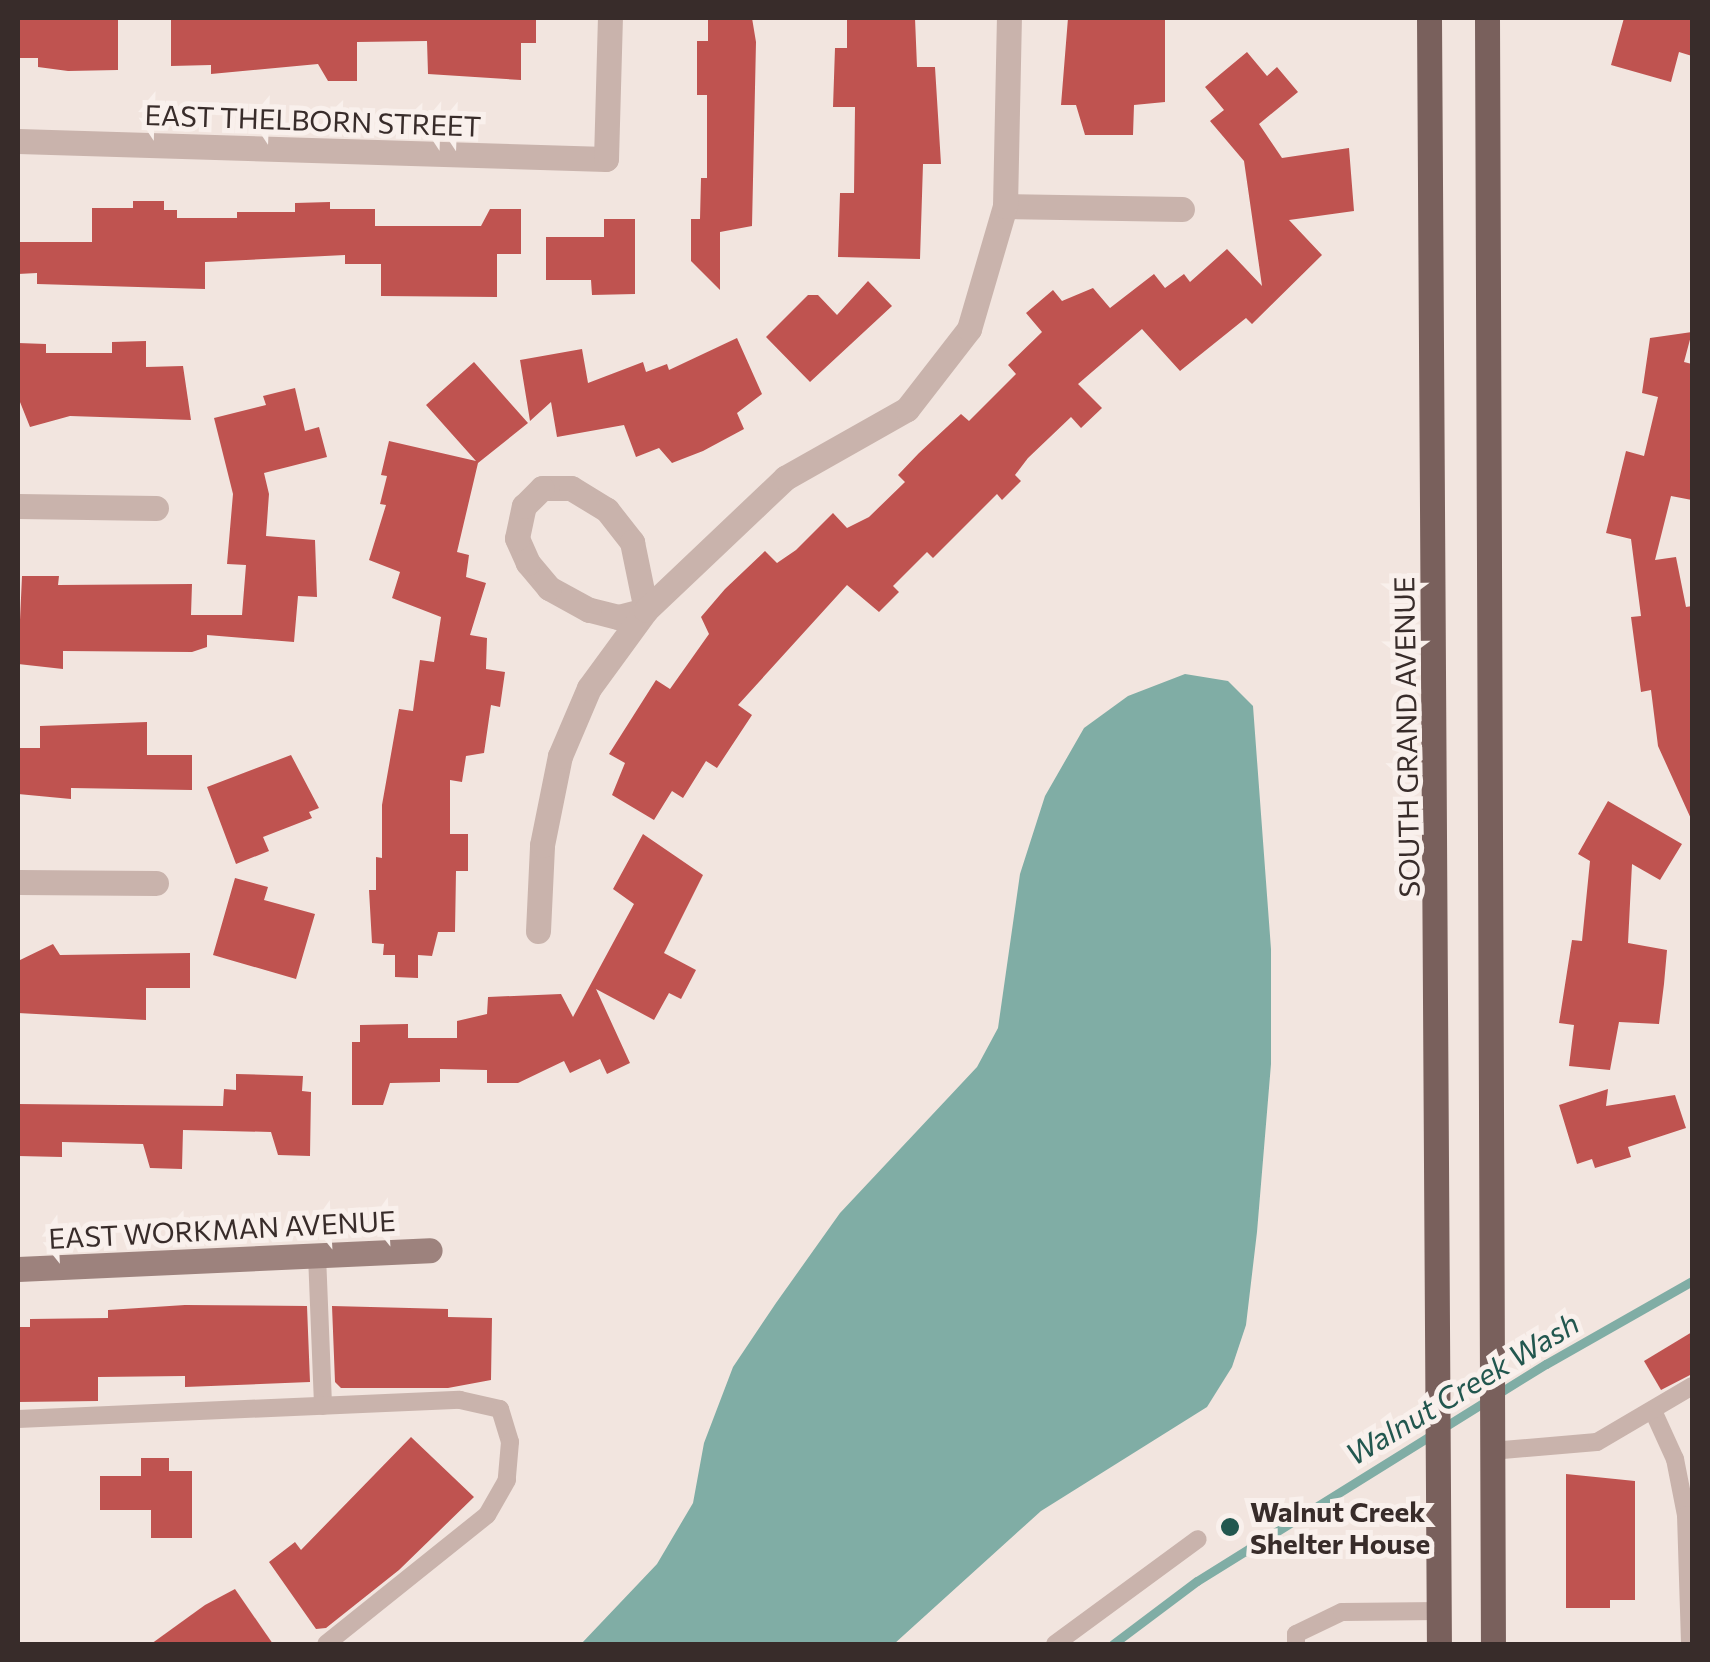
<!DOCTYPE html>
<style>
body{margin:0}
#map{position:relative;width:1710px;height:1662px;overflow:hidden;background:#f2e5df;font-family:Commissioner,sans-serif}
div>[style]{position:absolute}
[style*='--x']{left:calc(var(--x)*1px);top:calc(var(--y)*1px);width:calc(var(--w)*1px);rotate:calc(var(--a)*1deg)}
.water>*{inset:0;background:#80ada5}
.stream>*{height:9px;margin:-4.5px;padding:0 4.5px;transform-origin:4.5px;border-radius:4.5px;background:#80ada5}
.building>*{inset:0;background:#bf5350}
.lane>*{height:18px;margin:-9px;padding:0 9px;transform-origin:9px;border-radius:9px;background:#c9b3ac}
.street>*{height:25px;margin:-12.5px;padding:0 12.5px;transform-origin:12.5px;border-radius:12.5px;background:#c9b3ac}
.secondary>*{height:25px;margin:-12.5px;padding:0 12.5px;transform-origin:12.5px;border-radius:12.5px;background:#9d827d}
.primary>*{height:25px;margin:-12.5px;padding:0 12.5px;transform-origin:12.5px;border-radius:12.5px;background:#79605c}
.dots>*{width:28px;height:28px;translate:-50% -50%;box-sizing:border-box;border:5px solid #f9f0ec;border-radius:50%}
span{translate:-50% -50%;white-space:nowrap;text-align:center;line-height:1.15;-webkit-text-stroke:10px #f9f0ec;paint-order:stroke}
.street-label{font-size:28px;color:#382c2a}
.poi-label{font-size:28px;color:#382c2a;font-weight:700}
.left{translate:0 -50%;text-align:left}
.water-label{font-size:30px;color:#22574f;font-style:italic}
.frame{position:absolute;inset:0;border:20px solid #382c2a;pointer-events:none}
</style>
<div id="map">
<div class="water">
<div style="clip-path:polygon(1185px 674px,1228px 681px,1253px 706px,1271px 949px,1271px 1064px,1257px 1232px,1246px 1325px,1232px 1367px,1207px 1407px,1041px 1511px,894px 1644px,581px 1644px,657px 1564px,693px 1503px,704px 1443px,733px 1367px,776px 1303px,840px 1213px,977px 1067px,998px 1028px,1020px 874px,1045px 796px,1084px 728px,1128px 696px)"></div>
</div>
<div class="stream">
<div style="--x:1113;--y:1644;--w:105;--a:-36.9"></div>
<div style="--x:1197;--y:1581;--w:411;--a:-31.9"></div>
<div style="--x:1546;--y:1364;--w:168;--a:-29.6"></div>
</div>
<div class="building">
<div style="clip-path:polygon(18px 18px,118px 18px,118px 70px,68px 71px,38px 67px,38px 58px,18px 58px)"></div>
<div style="clip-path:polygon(171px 18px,536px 18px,536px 43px,521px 43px,521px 80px,428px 74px,427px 41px,357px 42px,357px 81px,328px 81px,318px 64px,211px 74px,211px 65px,171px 66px)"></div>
<div style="clip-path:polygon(708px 18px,752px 18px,756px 42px,752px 226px,720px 232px,720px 290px,691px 261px,691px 219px,700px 219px,701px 178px,707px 178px,707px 95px,697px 95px,697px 41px,708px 41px)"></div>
<div style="clip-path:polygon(847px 18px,915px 18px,917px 67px,935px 67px,941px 164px,923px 164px,920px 259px,838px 257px,840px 193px,854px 193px,855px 107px,833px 107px,835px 48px,847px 48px)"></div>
<div style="clip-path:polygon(1068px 18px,1165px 20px,1165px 102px,1134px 105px,1133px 135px,1085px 135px,1076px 105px,1061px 105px)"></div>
<div style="clip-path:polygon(1624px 18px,1692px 18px,1692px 56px,1679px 52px,1671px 82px,1611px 65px)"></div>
<div style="clip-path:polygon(1247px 52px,1267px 76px,1277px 67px,1298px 92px,1259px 124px,1282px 158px,1349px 148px,1354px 211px,1289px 220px,1322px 255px,1252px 324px,1246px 318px,1180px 371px,1142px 329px,1078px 384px,1102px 408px,1081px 428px,1071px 417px,1028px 458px,1015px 475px,1021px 481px,1002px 500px,997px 494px,933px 558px,927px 552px,893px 586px,899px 592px,879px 612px,847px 585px,738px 705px,752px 715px,717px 768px,706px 761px,683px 798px,672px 791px,654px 820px,612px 795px,625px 763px,609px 754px,656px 680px,670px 689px,709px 634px,701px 617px,725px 589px,765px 551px,777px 563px,796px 550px,833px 513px,847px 528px,869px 517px,905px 482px,898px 475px,919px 453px,961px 414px,969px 421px,1016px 374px,1008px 365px,1042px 332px,1026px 313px,1053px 290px,1062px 301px,1093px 288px,1110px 308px,1154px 274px,1165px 288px,1184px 274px,1190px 282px,1227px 249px,1262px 286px,1244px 161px,1210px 121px,1224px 110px,1205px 87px)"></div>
<div style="clip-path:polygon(133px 201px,164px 201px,164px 210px,177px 210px,177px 218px,237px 218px,237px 212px,295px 212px,295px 203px,330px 202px,330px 209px,375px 209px,375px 226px,481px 226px,490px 209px,521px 209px,521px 254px,497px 254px,497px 297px,381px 296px,381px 264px,345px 264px,345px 255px,205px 262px,205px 289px,37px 284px,37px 273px,18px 274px,18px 242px,92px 242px,92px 208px,133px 208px)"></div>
<div style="clip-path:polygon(604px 219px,635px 219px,635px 294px,592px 295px,591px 280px,546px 280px,546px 237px,604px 237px)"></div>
<div style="clip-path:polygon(868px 281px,892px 306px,810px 382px,766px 337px,808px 295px,818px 295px,837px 315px)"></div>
<div style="clip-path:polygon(1692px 332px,1684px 362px,1692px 364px,1692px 500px,1671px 496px,1655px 560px,1676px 557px,1686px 607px,1692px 606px,1692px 821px,1658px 746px,1651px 690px,1641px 692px,1631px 617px,1641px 616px,1631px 539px,1606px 533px,1626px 451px,1644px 456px,1658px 397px,1642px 393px,1650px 338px)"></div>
<div style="clip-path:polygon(737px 338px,762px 394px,737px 413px,744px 429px,703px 451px,672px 463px,659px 448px,636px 457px,624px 425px,557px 437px,551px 402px,530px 421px,520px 360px,582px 349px,588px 383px,643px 362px,646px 372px,667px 364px,669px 370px)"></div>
<div style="clip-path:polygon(146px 341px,146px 367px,183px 366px,191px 420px,70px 416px,30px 427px,18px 397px,18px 343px,46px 344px,46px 353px,112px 353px,112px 342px)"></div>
<div style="clip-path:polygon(474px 362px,528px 423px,478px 463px,457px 552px,469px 555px,466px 577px,486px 583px,470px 635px,487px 638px,486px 669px,505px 672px,500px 707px,491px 705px,484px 753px,466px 756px,462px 782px,450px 780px,450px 834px,468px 834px,468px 871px,456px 871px,455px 932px,438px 932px,432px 956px,418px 955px,418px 978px,395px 977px,395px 955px,383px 955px,384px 944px,372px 943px,369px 890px,376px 890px,376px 857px,382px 858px,382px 805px,399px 709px,413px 711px,420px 660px,434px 662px,441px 617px,392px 598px,400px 572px,369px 560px,386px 505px,380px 504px,387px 476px,381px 475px,389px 441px,476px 461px,426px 405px)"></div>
<div style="clip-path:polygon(295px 388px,305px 431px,319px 427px,327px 457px,264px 473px,269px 494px,266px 536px,315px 540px,317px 597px,298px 596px,294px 642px,207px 635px,207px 647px,192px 652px,63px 651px,63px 669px,18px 664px,22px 576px,59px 576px,58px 585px,192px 584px,191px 615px,242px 615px,246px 565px,227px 564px,233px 494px,214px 418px,266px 405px,263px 396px)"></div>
<div style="clip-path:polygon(147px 722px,147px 755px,192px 755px,192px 790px,71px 788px,71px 799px,18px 794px,18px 748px,40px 748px,40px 726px)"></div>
<div style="clip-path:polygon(291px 755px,319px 808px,309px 812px,312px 818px,263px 837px,269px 851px,236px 864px,207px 787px)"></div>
<div style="clip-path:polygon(1608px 801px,1682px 844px,1660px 880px,1632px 864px,1628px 943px,1667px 950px,1664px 984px,1659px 1024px,1619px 1022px,1610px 1070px,1569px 1066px,1574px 1025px,1559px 1023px,1572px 940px,1582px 941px,1590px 861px,1578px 854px)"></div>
<div style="clip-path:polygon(643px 834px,703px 875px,664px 953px,696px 970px,681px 999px,669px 993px,654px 1020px,596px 989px,630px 1063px,607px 1074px,600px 1059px,570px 1073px,564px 1061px,518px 1083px,487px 1083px,487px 1070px,440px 1069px,440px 1082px,390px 1083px,383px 1105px,352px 1105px,352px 1042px,360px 1042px,360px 1025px,408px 1024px,408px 1038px,457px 1038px,457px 1021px,487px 1014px,488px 997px,561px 994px,573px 1017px,634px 904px,613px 889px)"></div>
<div style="clip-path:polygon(235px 878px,268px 887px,264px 900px,315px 914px,296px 979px,213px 955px)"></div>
<div style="clip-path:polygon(53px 944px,60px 955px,190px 953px,190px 988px,146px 988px,146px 1020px,18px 1013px,18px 961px)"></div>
<div style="clip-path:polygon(236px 1074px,303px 1076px,302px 1091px,311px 1092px,310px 1156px,278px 1155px,271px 1132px,183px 1130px,182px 1169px,150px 1168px,143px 1144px,62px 1142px,62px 1157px,18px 1156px,18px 1104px,223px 1106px,224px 1089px,236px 1090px)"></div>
<div style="clip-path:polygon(1608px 1089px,1606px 1106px,1675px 1095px,1686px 1128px,1628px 1147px,1631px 1157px,1595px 1168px,1592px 1159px,1577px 1164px,1559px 1105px)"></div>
<div style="clip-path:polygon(185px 1305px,307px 1306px,310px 1382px,185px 1387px,185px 1376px,98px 1377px,98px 1401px,18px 1402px,18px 1327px,30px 1327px,30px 1319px,108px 1318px,108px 1310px)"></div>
<div style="clip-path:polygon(332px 1306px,448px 1309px,448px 1317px,492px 1318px,491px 1380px,448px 1388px,341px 1388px,335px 1382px)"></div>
<div style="clip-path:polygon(1692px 1332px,1692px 1374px,1661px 1390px,1644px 1361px)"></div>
<div style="clip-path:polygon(411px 1437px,474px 1497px,399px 1570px,326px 1628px,316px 1629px,269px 1562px,295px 1542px,301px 1550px)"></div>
<div style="clip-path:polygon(141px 1458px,169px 1458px,169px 1471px,192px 1471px,192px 1538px,151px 1538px,151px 1510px,100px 1510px,100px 1476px,141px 1476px)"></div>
<div style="clip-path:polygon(1566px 1474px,1635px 1481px,1635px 1600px,1610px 1600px,1610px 1608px,1566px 1608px)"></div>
<div style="clip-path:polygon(235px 1589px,273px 1644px,151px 1644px,205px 1605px)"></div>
</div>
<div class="lane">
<div style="--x:317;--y:1255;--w:151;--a:87.7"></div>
<div style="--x:1654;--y:1413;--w:51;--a:65.5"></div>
<div style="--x:1675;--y:1459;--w:57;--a:78.9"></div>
<div style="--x:1686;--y:1515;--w:129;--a:88.2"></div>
<div style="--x:18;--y:1419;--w:442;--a:-2.5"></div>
<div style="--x:460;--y:1400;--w:41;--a:12.7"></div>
<div style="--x:500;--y:1409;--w:34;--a:73"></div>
<div style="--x:510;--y:1442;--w:38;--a:95"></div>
<div style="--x:507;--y:1480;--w:40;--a:119.7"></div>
<div style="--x:487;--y:1515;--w:206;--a:141.3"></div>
<div style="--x:1491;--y:1451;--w:106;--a:-4.9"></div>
<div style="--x:1597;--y:1442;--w:110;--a:-30.5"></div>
<div style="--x:1055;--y:1644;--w:177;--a:-36.3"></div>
<div style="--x:1296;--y:1644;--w:10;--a:-90"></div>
<div style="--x:1296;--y:1634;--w:51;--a:-25.6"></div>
<div style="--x:1342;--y:1612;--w:97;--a:-0.6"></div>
</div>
<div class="street">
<div style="--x:18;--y:141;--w:588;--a:1.75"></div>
<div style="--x:606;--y:159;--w:141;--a:-88.4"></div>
<div style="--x:1005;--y:206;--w:177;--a:1"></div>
<div style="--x:542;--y:488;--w:29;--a:0"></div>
<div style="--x:571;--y:488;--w:42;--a:31.4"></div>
<div style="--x:607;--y:510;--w:41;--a:52"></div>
<div style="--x:632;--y:542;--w:69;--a:78.4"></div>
<div style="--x:646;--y:610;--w:29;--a:166"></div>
<div style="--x:618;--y:617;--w:30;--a:-166"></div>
<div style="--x:589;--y:610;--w:46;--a:-151.2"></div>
<div style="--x:549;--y:588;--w:33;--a:-130"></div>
<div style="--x:528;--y:563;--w:27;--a:-114"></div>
<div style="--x:517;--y:538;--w:33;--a:-78"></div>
<div style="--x:524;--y:506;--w:25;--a:-45"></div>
<div style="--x:18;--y:506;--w:138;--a:0.8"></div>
<div style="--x:18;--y:882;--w:138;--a:0.4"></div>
<div style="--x:538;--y:931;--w:86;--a:-87.3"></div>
<div style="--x:542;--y:845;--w:91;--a:-78.6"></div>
<div style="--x:560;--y:756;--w:74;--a:-66.9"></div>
<div style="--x:589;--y:688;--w:97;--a:-53.8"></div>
<div style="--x:646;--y:610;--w:192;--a:-43.5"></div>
<div style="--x:785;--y:478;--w:140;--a:-29.5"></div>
<div style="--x:907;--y:409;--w:101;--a:-52.2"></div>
<div style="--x:969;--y:329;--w:128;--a:-73.7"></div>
<div style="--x:1005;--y:206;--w:188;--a:-88.8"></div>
</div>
<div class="secondary">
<div style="--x:18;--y:1269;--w:412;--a:-2.6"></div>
</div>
<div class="primary">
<div style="--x:1429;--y:18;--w:1626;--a:89.65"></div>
<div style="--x:1487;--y:18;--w:1626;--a:89.79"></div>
</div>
<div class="dots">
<div style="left:1230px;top:1527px;background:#22574f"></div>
</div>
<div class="street-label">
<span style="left:313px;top:120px;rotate:2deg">EAST THELBORN STREET</span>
<span style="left:1406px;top:737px;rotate:-91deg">SOUTH GRAND AVENUE</span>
<span style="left:222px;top:1229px;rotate:-3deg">EAST WORKMAN AVENUE</span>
</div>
<div class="poi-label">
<span class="left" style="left:1250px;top:1527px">Walnut Creek<br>Shelter House</span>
</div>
<div class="water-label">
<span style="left:1462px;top:1388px;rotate:-31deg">Walnut Creek Wash</span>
</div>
<div class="frame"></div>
</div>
